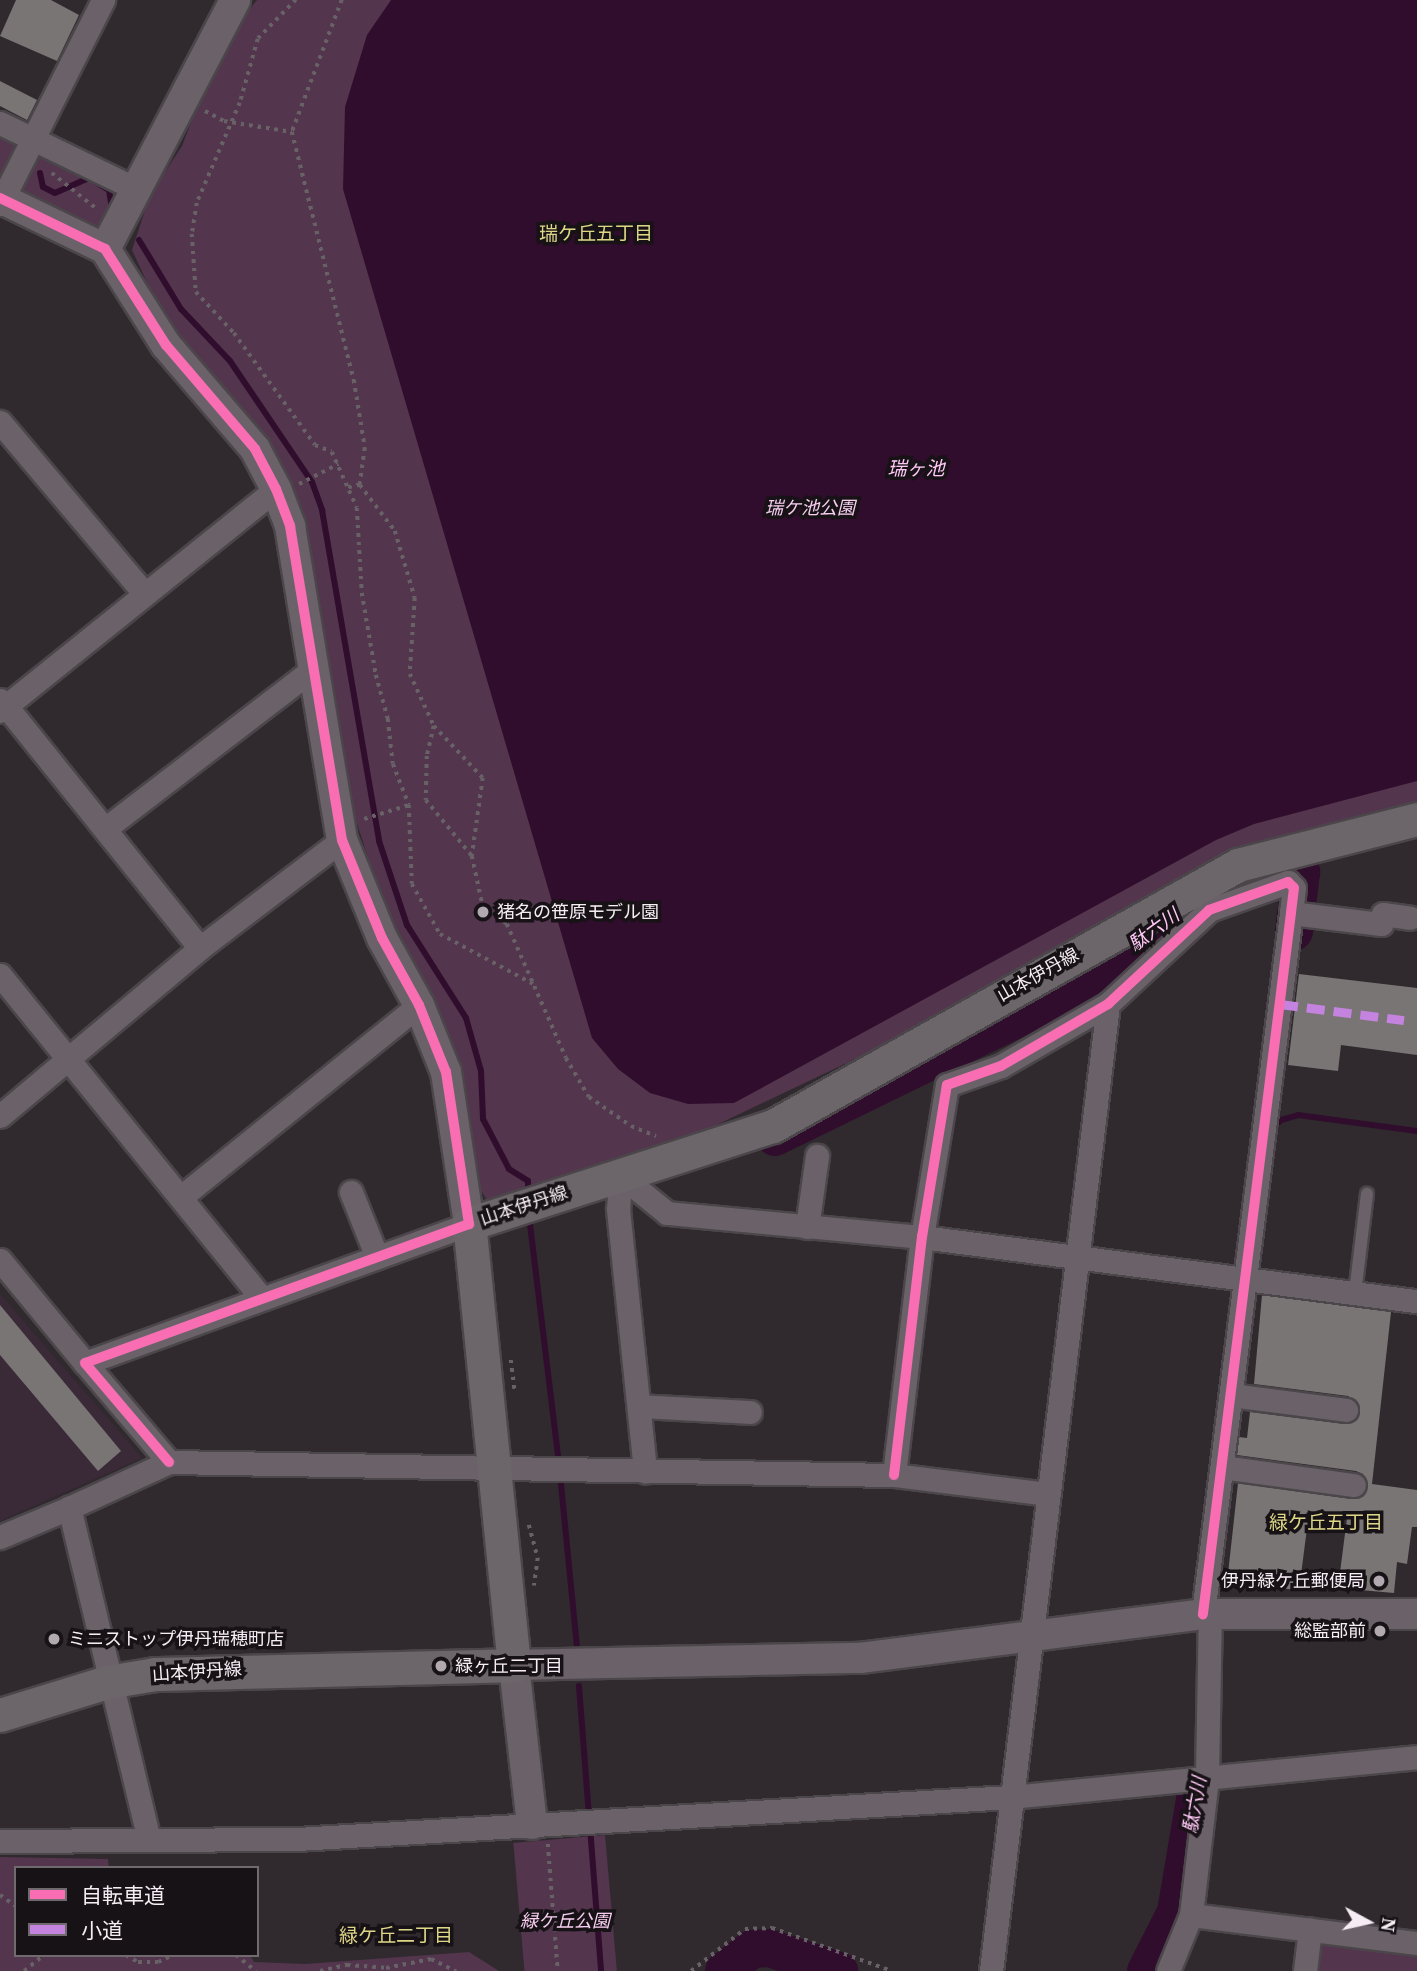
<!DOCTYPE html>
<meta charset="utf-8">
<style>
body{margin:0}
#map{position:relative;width:1417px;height:1971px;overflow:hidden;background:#302a2f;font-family:"Source Serif 4","Noto Sans JP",serif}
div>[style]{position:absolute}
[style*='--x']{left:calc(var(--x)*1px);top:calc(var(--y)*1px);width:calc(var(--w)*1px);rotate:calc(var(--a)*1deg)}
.built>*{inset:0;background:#3a2a38}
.green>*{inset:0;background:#53354e;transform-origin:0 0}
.water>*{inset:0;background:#300d2c}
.stream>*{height:6px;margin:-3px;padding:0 3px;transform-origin:3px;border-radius:3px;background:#300d2c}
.river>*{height:38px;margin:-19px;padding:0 19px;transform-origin:19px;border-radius:19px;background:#300d2c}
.building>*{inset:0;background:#797574}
.path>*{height:3.5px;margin-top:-1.75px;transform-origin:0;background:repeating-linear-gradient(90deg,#686267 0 3.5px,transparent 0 8.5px)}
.roads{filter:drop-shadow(2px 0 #4b464a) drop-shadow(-2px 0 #4b464a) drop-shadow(0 2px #4b464a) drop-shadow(0 -2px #4b464a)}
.service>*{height:12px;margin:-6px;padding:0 6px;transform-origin:6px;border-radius:6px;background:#6a6268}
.minor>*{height:23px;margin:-11.5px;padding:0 11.5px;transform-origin:11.5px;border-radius:11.5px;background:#6a6268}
.tertiary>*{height:30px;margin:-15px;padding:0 15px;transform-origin:15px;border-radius:15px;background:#6a6268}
.secondary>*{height:33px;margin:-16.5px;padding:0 16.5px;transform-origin:16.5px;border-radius:16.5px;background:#6c666b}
.quiet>*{height:9px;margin-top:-4.5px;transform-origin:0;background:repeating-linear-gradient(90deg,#c483df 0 18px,transparent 0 27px)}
.cycleway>*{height:10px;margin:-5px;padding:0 5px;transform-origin:5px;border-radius:5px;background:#f96db3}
.dots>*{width:19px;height:19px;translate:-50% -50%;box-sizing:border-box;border:4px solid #171216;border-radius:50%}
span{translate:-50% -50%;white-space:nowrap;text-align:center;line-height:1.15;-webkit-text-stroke:7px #171216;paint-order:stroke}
.park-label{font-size:18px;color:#f8cef0;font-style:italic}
.poi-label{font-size:18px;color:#f6edf4}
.left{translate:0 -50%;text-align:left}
.right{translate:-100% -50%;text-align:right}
.street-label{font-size:18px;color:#f6edf4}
.neighbourhood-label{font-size:19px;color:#ded788}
.water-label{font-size:19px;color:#ffc7f5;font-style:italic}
.legend{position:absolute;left:14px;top:1866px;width:245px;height:91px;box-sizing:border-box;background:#171216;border:2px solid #706a6f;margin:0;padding:9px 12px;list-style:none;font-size:21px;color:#f6edf4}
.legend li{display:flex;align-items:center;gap:14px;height:35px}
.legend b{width:35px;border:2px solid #706a6f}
.north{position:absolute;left:1333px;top:1887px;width:70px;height:70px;-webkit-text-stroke:5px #171216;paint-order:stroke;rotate:98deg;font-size:19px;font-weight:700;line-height:28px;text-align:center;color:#f6edf4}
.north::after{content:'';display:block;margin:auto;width:24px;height:32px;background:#f6edf4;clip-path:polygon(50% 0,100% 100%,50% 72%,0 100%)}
</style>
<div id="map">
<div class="built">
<div style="clip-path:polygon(0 1294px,142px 1458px,0 1521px)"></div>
</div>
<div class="green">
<div style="clip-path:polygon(257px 0,1417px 0,1417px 805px,1238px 853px,916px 1030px,708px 1129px,636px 1160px,491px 1207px,468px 1169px,406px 956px,370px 864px,340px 770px,296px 508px,169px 330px,132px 250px,150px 195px,182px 146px,219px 50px)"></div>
<div style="clip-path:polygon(0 124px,130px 188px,105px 236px,0 182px)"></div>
<div style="left:605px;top:1835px;width:137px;height:92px;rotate:85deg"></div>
<div style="clip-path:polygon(0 1857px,108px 1859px,109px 1868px,16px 1868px,16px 1955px,250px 1955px,254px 1962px,305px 1964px,469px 1952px,499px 1971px,0 1971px)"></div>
<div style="clip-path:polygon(1316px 1942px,1417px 1948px,1417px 1971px,1312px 1971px)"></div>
</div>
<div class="water">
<div style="clip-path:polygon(391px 0,1417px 0,1417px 781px,1254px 824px,1216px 840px,734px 1103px,688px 1104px,650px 1093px,618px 1069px,592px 1038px,343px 189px,345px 107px,367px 35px)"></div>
</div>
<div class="stream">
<div style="--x:40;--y:173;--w:14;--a:78"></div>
<div style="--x:43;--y:187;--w:13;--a:27"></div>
<div style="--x:55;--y:193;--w:37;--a:-24"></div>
<div style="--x:89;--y:178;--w:23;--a:31"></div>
<div style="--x:109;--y:190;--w:13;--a:81"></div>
<div style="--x:139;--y:240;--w:81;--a:58.7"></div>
<div style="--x:181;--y:309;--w:71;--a:46.7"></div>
<div style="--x:230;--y:361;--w:146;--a:55.9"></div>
<div style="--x:312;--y:482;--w:30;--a:70"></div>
<div style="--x:322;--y:510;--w:336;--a:80.2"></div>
<div style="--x:379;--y:841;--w:89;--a:71.6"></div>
<div style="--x:407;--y:925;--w:110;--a:57.6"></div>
<div style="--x:466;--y:1018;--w:55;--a:74.2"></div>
<div style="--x:481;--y:1071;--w:48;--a:87.6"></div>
<div style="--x:483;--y:1119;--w:56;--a:62.5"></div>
<div style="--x:509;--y:1169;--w:22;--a:32"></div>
<div style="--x:528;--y:1181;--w:14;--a:90"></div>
<div style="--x:1271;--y:1130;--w:14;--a:-45"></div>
<div style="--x:1281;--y:1120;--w:18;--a:-16"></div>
<div style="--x:1298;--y:1115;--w:120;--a:7.7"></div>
<div style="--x:529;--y:1216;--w:249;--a:83.1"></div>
<div style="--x:560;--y:1474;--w:175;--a:84.4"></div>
<div style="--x:579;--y:1686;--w:130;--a:85.6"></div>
<div style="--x:590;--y:1827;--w:144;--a:85.6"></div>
</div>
<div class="river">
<div style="--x:775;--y:1137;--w:292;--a:-26"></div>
<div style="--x:1038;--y:1009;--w:71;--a:-31.2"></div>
<div style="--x:1099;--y:972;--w:96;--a:-38.7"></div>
<div style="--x:1174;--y:912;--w:131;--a:-21.1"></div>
<div style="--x:1296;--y:865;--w:9;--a:54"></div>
<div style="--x:1301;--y:872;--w:60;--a:96.7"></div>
<div style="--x:724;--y:1971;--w:36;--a:-38"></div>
<div style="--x:752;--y:1949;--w:17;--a:-3"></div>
<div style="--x:769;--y:1948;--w:74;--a:18.2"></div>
<div style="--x:1146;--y:1971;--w:66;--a:-63"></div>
<div style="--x:1176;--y:1912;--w:120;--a:-80.4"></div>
</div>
<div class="building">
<div style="clip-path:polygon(16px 0,51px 0,79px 15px,57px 61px,0 36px)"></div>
<div style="clip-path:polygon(0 81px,37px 100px,27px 120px,0 106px)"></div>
<div style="clip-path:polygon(1299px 974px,1417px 988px,1417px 1055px,1341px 1045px,1338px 1071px,1288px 1065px)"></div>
<div style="clip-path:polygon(1262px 1295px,1391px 1312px,1372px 1484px,1417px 1490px,1417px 1527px,1412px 1527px,1407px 1564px,1397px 1562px,1394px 1593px,1338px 1588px,1347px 1518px,1309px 1513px,1299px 1590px,1227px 1583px,1238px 1483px,1352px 1499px,1365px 1494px,1368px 1486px,1363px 1474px,1356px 1471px,1237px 1455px,1239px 1437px,1247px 1438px,1250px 1412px,1344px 1424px,1352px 1423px,1360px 1412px,1359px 1404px,1348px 1396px,1254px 1384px)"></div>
<div style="clip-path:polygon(0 1305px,121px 1451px,98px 1471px,0 1355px)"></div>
</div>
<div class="path">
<div style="--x:296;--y:0;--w:54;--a:134.3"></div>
<div style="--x:258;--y:39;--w:66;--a:105.7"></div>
<div style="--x:240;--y:103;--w:109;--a:113.3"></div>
<div style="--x:197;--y:203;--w:31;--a:99"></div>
<div style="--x:192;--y:234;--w:58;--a:86.1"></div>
<div style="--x:196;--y:292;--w:56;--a:47.2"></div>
<div style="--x:234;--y:333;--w:138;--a:54.1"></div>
<div style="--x:315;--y:445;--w:18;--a:22"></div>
<div style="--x:332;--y:452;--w:61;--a:65.9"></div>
<div style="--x:357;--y:508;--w:85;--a:86.6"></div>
<div style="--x:362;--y:593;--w:83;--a:80.3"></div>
<div style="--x:376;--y:675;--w:46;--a:74.7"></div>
<div style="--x:388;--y:719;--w:45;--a:83.7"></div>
<div style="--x:393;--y:764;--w:44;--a:68.7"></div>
<div style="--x:409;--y:805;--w:79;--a:87.8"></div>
<div style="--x:412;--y:884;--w:57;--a:60.8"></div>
<div style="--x:440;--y:934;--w:108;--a:28.2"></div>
<div style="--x:342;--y:0;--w:141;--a:110.7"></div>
<div style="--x:292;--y:132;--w:256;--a:76"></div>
<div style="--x:354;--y:380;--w:69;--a:80.8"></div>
<div style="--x:365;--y:448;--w:37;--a:98"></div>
<div style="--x:360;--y:485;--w:13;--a:167"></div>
<div style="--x:205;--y:111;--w:21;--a:28"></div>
<div style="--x:224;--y:121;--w:69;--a:9.2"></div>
<div style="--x:52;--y:173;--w:58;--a:38.7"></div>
<div style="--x:299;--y:484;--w:44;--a:-27.1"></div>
<div style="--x:360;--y:485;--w:58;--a:52.7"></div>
<div style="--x:395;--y:531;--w:70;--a:73.4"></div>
<div style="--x:415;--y:598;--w:76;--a:93.8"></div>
<div style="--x:410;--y:674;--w:57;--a:65.2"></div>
<div style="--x:434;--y:726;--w:31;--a:103"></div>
<div style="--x:427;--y:756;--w:44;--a:91.3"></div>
<div style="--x:426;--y:800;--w:72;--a:50.6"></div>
<div style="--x:434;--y:726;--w:71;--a:46.7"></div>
<div style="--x:483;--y:778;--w:79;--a:98"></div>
<div style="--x:472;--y:856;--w:52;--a:77.8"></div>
<div style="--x:483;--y:907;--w:29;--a:35"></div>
<div style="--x:507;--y:924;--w:146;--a:66.2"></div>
<div style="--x:566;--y:1058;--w:45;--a:59.5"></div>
<div style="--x:589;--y:1097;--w:51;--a:34.6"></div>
<div style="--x:631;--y:1126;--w:27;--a:22"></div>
<div style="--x:364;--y:819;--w:47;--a:-17.3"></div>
<div style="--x:511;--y:1360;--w:33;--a:83"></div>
<div style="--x:529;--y:1525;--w:34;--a:75"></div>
<div style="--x:538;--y:1558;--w:28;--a:98"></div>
<div style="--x:548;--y:1844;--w:127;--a:85.5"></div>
<div style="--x:0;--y:1895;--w:19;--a:35"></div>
<div style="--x:126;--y:1955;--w:14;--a:30"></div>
<div style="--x:138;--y:1962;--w:20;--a:0"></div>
<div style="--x:158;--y:1962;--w:17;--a:-25"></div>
<div style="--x:236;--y:1955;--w:26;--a:39"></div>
<div style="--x:24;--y:1971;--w:26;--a:-39"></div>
<div style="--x:320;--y:1971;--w:28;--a:-13"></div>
<div style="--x:347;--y:1965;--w:39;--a:4"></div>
<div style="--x:386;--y:1968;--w:46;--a:-11.3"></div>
<div style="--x:431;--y:1959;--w:28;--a:26"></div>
<div style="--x:691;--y:1971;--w:68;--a:-37.9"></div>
<div style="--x:745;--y:1929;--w:27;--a:-2"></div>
<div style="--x:772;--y:1928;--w:127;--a:19.7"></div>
</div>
<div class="roads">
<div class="service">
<div style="--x:1355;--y:1293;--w:100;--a:-83.1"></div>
</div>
<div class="minor">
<div style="--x:0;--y:123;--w:151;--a:25.9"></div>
<div style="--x:0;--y:204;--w:229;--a:-63.2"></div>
<div style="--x:0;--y:422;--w:224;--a:49.9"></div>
<div style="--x:0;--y:700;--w:8;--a:45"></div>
<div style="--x:6;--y:706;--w:346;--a:-38.8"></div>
<div style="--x:0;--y:711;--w:8;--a:-40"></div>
<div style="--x:6;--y:706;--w:310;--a:51.3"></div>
<div style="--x:106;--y:828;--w:260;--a:-37.5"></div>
<div style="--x:1291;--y:913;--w:91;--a:7"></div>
<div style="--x:1381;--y:924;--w:10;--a:-79"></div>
<div style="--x:1383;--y:914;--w:27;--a:8"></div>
<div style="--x:0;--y:975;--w:414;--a:51"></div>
<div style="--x:0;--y:1116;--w:261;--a:-40"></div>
<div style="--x:200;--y:948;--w:178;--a:-37.3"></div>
<div style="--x:620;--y:1175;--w:60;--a:39"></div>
<div style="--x:667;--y:1213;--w:256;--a:5.4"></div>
<div style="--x:922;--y:1237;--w:499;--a:7.4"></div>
<div style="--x:620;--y:1175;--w:34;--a:93"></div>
<div style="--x:618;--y:1209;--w:264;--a:84.1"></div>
<div style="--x:351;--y:1192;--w:70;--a:68.2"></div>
<div style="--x:181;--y:1197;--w:306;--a:-38.9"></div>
<div style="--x:807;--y:1227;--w:72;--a:-82"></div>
<div style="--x:0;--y:1260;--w:134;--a:50.5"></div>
<div style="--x:1231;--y:1395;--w:116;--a:7.4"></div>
<div style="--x:639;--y:1406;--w:111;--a:3.1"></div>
<div style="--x:169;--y:1462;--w:130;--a:-130.3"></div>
<div style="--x:85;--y:1363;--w:408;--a:-19.9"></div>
<div style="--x:1222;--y:1467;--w:133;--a:7.8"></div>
<div style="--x:894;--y:1475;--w:240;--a:-83.3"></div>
<div style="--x:922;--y:1237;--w:154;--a:-80.7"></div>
<div style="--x:947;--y:1085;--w:57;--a:-19.4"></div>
<div style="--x:1001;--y:1066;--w:124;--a:-30.1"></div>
<div style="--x:1108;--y:1004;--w:138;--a:-42.9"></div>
<div style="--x:1209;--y:910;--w:84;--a:-19.5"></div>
<div style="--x:1288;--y:882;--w:8;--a:45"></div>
<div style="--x:1294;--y:888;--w:25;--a:97"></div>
<div style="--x:1291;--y:913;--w:707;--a:97.16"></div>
<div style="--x:0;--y:1537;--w:75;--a:-22.8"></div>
<div style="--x:149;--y:1840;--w:342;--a:-103.5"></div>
<div style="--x:69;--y:1508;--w:110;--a:-24.7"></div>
<div style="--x:169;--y:1462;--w:725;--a:1.03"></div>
<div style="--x:894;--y:1475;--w:155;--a:7"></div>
<div style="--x:0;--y:1841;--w:297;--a:-0.4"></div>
<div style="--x:297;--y:1839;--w:715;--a:-3.37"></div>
<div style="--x:1011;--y:1797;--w:408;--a:-5.6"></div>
<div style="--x:1191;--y:1915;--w:228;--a:7.1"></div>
<div style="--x:991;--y:1971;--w:974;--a:-83.1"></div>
<div style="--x:1168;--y:1971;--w:61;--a:-67.7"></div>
<div style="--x:1191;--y:1915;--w:138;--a:-83.3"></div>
<div style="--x:1207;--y:1778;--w:164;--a:-89"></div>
<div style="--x:1305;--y:1971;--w:42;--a:-83.2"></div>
</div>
<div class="tertiary">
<div style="--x:0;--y:198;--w:117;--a:25.9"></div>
<div style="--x:105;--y:249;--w:114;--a:57.6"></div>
<div style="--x:166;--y:345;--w:137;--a:49.4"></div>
<div style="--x:255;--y:449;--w:45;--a:62.3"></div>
<div style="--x:276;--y:489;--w:40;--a:69"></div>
<div style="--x:290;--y:526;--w:318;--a:80.6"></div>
<div style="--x:342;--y:840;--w:106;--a:67.8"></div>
<div style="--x:382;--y:938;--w:77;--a:61.1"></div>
<div style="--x:419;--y:1005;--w:72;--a:68.1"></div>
<div style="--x:446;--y:1072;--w:154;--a:81.4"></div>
<div style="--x:105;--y:249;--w:281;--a:-62.4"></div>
<div style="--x:532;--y:1824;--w:160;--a:-96.5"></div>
<div style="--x:514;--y:1665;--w:346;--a:-1.2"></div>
<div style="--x:860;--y:1658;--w:346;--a:-7.3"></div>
<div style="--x:1203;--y:1614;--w:214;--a:0"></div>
</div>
<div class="secondary">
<div style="--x:0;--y:1715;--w:112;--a:-17.1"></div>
<div style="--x:107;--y:1682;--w:49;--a:-9.5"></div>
<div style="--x:155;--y:1674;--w:359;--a:-1.4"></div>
<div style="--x:514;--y:1665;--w:443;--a:-95.8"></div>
<div style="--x:469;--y:1224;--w:319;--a:-17.9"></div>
<div style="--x:773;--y:1126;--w:533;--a:-29.31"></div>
<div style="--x:1238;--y:865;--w:185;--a:-14.4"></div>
</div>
</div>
<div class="quiet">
<div style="--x:1280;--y:1004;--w:125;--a:7.4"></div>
</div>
<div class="cycleway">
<div style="--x:0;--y:198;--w:117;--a:25.9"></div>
<div style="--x:105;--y:249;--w:114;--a:57.6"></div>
<div style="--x:166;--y:345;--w:137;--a:49.4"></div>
<div style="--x:255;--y:449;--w:45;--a:62.3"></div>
<div style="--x:276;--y:489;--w:40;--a:69"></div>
<div style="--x:290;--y:526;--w:318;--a:80.6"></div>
<div style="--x:342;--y:840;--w:106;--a:67.8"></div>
<div style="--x:382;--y:938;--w:77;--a:61.1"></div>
<div style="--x:419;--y:1005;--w:72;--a:68.1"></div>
<div style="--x:446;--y:1072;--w:154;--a:81.4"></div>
<div style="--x:469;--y:1224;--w:408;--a:160.1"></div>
<div style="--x:85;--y:1363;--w:130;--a:49.7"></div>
<div style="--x:894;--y:1475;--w:240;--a:-83.3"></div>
<div style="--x:922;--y:1237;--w:154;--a:-80.7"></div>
<div style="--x:947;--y:1085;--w:57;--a:-19.4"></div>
<div style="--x:1001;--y:1066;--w:124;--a:-30.1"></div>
<div style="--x:1108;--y:1004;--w:138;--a:-42.9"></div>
<div style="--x:1209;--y:910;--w:84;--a:-19.5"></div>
<div style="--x:1288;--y:882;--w:8;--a:45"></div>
<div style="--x:1294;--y:888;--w:25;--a:97"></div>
<div style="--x:1291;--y:913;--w:707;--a:97.16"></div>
</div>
<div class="dots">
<div style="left:483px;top:912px;background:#b1a9af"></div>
<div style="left:1379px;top:1581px;background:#b1a9af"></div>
<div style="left:1380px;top:1631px;background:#b1a9af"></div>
<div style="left:54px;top:1639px;background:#b1a9af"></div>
<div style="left:441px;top:1666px;background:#b1a9af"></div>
</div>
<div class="park-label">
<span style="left:810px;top:508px">瑞ケ池公園</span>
<span style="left:565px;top:1921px">緑ケ丘公園</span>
</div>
<div class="poi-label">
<span class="left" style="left:497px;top:912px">猪名の笹原モデル園</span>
<span class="right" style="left:1365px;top:1581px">伊丹緑ケ丘郵便局</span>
<span class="right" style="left:1366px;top:1631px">総監部前</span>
<span class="left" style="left:68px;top:1639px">ミニストップ伊丹瑞穂町店</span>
<span class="left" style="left:455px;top:1666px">緑ヶ丘二丁目</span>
</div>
<div class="street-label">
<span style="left:1038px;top:975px;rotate:-29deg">山本伊丹線</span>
<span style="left:524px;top:1206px;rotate:-18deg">山本伊丹線</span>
<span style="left:197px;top:1672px;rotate:-4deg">山本伊丹線</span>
</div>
<div class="neighbourhood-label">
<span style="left:596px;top:234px">瑞ケ丘五丁目</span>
<span style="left:1326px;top:1523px">緑ケ丘五丁目</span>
<span style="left:396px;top:1936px">緑ケ丘二丁目</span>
</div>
<div class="water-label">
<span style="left:916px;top:469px">瑞ヶ池</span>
<span style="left:1154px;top:930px;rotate:-36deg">駄六川</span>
<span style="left:1195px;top:1805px;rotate:-80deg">駄六川</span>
</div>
<ul class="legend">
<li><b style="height:9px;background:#f96db3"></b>自転車道</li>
<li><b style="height:9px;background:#c483df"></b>小道</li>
</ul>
<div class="north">N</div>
</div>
